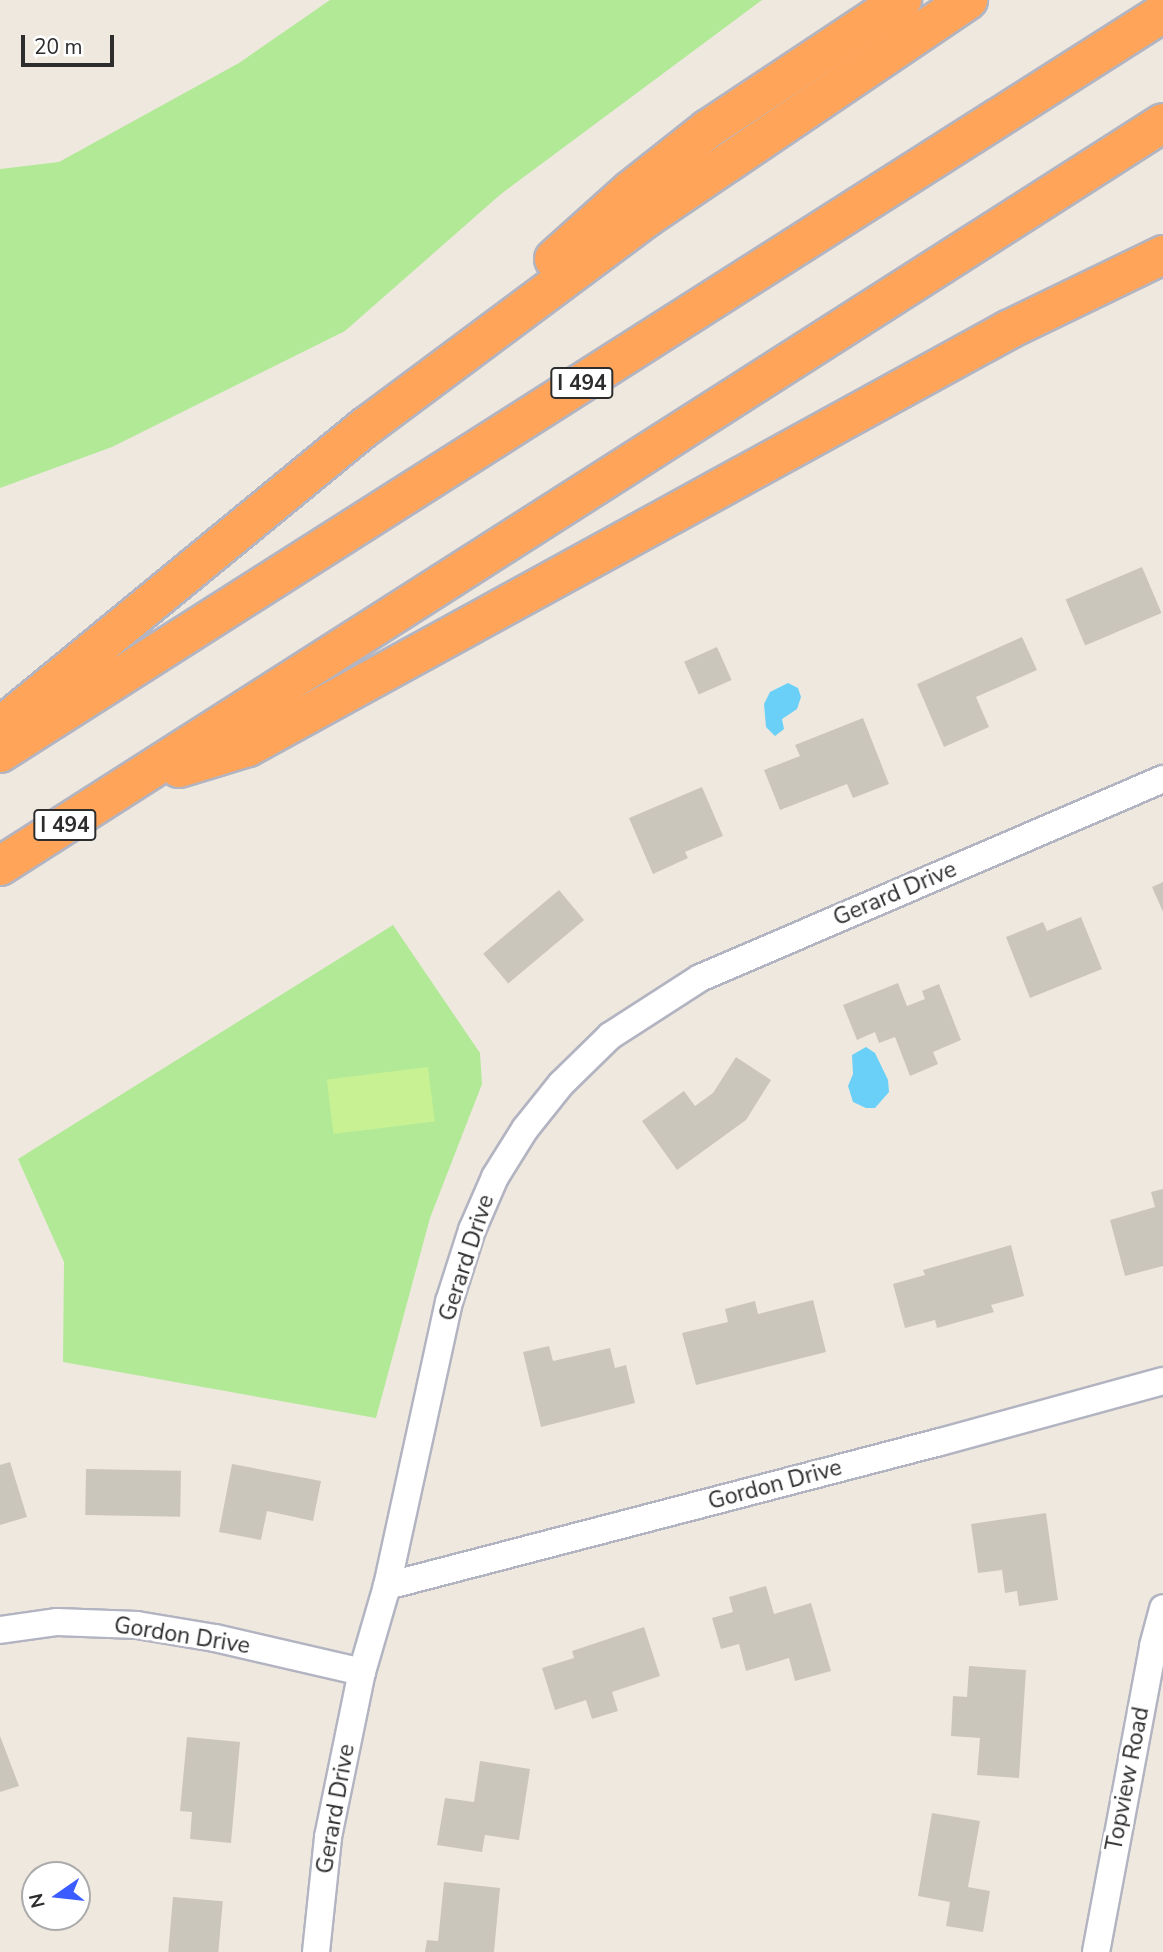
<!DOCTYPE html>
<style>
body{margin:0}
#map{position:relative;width:1163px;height:1952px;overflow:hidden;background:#efe8de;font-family:"Nunito Sans",sans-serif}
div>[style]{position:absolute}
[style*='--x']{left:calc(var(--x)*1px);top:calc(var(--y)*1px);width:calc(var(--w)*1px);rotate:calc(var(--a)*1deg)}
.green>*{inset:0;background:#b1e997}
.pitch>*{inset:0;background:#c7f192;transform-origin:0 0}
.water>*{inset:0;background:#6ad0f8}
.building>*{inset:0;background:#cbc6bc;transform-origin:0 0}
.roads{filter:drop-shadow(2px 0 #b2b4c1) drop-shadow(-2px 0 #b2b4c1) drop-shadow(0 2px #b2b4c1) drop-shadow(0 -2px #b2b4c1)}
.street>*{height:26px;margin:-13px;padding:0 13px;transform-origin:13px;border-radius:13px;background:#fff}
.highway>*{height:38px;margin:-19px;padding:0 19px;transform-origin:19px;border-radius:19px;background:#ffa459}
span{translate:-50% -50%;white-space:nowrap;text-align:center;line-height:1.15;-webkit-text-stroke:6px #fff;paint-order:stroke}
.shield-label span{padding:2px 5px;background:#fff;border:2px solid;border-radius:5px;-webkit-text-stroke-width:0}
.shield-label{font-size:21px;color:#2d2d2d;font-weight:700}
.street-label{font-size:23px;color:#2d2d2d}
.north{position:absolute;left:21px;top:1861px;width:70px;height:70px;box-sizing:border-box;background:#fff;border:2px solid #ababab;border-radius:50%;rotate:256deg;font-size:19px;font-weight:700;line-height:28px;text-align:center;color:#2d2d2d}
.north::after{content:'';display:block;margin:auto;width:24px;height:32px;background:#3b5cff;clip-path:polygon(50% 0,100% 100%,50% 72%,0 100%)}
.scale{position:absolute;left:21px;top:35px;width:93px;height:32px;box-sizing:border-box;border:4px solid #2d2d2d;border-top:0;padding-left:9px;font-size:21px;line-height:24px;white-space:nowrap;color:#2d2d2d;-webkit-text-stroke:5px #fff;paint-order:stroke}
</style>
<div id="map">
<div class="green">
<div style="clip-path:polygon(330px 0,762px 0,501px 194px,345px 331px,112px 447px,0 488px,0 169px,59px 162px,239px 63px)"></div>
<div style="clip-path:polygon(393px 925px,480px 1053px,482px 1084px,430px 1218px,376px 1418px,63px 1362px,64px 1262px,18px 1159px)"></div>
</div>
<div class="pitch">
<div style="left:428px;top:1067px;width:55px;height:102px;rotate:83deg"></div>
</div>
<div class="water">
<div style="clip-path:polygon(788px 683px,798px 688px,801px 697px,797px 709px,782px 719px,784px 729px,775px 736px,766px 727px,764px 704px,770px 692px)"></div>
<div style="clip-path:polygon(866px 1047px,875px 1053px,888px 1080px,889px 1092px,875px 1108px,866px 1108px,853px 1102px,848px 1086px,853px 1074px,852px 1055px)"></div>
</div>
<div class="building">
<div style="left:1142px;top:567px;width:50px;height:83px;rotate:67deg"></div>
<div style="clip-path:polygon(1022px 637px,1037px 670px,976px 697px,989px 727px,944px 747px,917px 684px)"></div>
<div style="left:717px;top:647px;width:36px;height:36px;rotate:66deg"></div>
<div style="clip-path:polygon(863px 718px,889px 784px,853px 798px,847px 784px,780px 810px,764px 770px,800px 756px,795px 745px)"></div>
<div style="clip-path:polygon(702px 787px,723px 836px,685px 852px,688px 858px,653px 874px,629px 818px)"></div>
<div style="clip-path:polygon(1163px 882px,1163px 912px,1152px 887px)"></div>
<div style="left:559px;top:890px;width:39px;height:99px;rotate:50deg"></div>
<div style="clip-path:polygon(1081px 917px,1102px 969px,1030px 998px,1006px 937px,1043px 922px,1047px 931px)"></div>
<div style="clip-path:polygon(898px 983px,907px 1006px,925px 999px,922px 991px,939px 984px,961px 1040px,933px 1052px,938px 1064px,910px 1076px,895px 1037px,879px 1043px,875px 1032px,857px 1040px,843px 1005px)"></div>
<div style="clip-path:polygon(736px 1057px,771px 1080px,746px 1120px,677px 1170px,642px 1121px,684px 1091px,695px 1106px,713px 1093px)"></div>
<div style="clip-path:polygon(1163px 1189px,1163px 1266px,1125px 1276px,1110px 1220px,1155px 1207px,1151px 1192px)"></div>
<div style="clip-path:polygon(1011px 1245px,1024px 1296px,991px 1305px,994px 1312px,937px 1328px,935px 1320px,905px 1328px,893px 1284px,925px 1275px,923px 1270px)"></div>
<div style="clip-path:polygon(813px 1300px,826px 1352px,696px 1385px,682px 1333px,728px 1322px,725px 1309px,755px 1301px,758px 1314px)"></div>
<div style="clip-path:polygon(549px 1346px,553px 1361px,610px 1348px,615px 1368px,626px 1365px,635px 1403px,541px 1427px,523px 1352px)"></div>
<div style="clip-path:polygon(10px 1462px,27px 1517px,0 1525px,0 1465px)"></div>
<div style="clip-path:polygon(232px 1464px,321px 1481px,313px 1521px,267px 1511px,261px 1540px,219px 1532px)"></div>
<div style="left:86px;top:1469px;width:95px;height:46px;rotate:1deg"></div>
<div style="clip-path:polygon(1046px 1513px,1058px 1600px,1019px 1606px,1017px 1591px,1005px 1593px,1002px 1570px,978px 1573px,971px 1524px)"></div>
<div style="clip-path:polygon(766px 1586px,774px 1614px,811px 1603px,831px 1671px,795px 1681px,789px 1658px,746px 1671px,739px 1644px,721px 1649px,712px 1618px,733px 1612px,729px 1597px)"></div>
<div style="clip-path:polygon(644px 1627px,660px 1676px,612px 1692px,618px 1711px,592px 1719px,586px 1700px,555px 1710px,542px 1668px,574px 1658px,572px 1651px)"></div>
<div style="clip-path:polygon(969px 1666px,1026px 1670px,1019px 1778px,977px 1775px,980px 1738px,951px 1736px,953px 1696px,967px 1697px)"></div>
<div style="clip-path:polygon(0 1736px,19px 1786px,0 1792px)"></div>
<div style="clip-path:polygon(187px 1737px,240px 1742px,231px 1843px,190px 1839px,192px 1812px,180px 1811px)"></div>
<div style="clip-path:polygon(480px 1761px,530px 1769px,519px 1840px,485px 1835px,482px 1852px,437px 1845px,445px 1798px,474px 1802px)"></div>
<div style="clip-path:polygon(932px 1813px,980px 1821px,968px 1887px,990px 1891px,983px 1932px,946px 1926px,950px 1902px,918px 1896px)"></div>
<div style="clip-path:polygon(444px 1882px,500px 1888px,494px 1952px,425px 1952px,427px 1940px,438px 1941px)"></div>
<div style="left:173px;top:1897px;width:50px;height:55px;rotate:5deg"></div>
</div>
<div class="roads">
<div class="street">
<div style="--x:387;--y:1586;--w:571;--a:-14.6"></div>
<div style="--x:940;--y:1442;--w:231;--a:-15.3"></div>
<div style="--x:0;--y:1630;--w:58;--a:-8"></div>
<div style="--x:57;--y:1622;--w:80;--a:2.1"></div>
<div style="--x:137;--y:1625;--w:79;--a:9.5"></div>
<div style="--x:215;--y:1638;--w:151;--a:13"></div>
<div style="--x:316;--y:1952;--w:116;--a:-84"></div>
<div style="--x:328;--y:1837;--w:168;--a:-78.4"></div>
<div style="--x:362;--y:1672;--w:90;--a:-73.8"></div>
<div style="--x:387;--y:1586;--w:291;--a:-77.7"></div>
<div style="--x:449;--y:1302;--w:76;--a:-72.3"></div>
<div style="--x:472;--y:1230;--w:58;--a:-66.5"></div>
<div style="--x:495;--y:1177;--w:57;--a:-58"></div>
<div style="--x:525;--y:1129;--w:58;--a:-51.3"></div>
<div style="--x:561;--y:1084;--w:69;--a:-44.4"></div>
<div style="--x:610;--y:1036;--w:107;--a:-32.8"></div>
<div style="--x:700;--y:978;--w:504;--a:-23.26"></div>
<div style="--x:1096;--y:1952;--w:311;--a:-79.4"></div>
<div style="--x:1153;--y:1646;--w:39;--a:-75"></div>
</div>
<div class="highway">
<div style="--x:554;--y:259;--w:103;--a:-41.9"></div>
<div style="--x:631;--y:190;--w:98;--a:-38.4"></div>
<div style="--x:708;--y:129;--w:233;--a:-33.6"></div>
<div style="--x:0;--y:727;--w:475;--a:-39.4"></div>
<div style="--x:367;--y:426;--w:348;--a:-36.7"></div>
<div style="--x:646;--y:218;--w:389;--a:-34.1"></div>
<div style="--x:0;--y:753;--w:1378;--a:-32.47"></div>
<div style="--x:179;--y:768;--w:72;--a:-16.9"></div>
<div style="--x:248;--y:747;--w:869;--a:-28.75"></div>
<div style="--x:1010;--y:329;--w:170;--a:-25.8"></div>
<div style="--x:0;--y:866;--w:1380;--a:-32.57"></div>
</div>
</div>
<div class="shield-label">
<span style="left:582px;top:383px">I 494</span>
<span style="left:65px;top:825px">I 494</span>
</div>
<div class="street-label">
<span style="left:895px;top:894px;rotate:-23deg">Gerard Drive</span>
<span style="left:467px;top:1258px;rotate:-72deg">Gerard Drive</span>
<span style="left:775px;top:1485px;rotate:-15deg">Gordon Drive</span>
<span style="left:182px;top:1636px;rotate:9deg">Gordon Drive</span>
<span style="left:1128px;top:1779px;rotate:-79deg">Topview Road</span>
<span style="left:336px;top:1809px;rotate:-80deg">Gerard Drive</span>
</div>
<div class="north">N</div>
<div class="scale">20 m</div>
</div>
